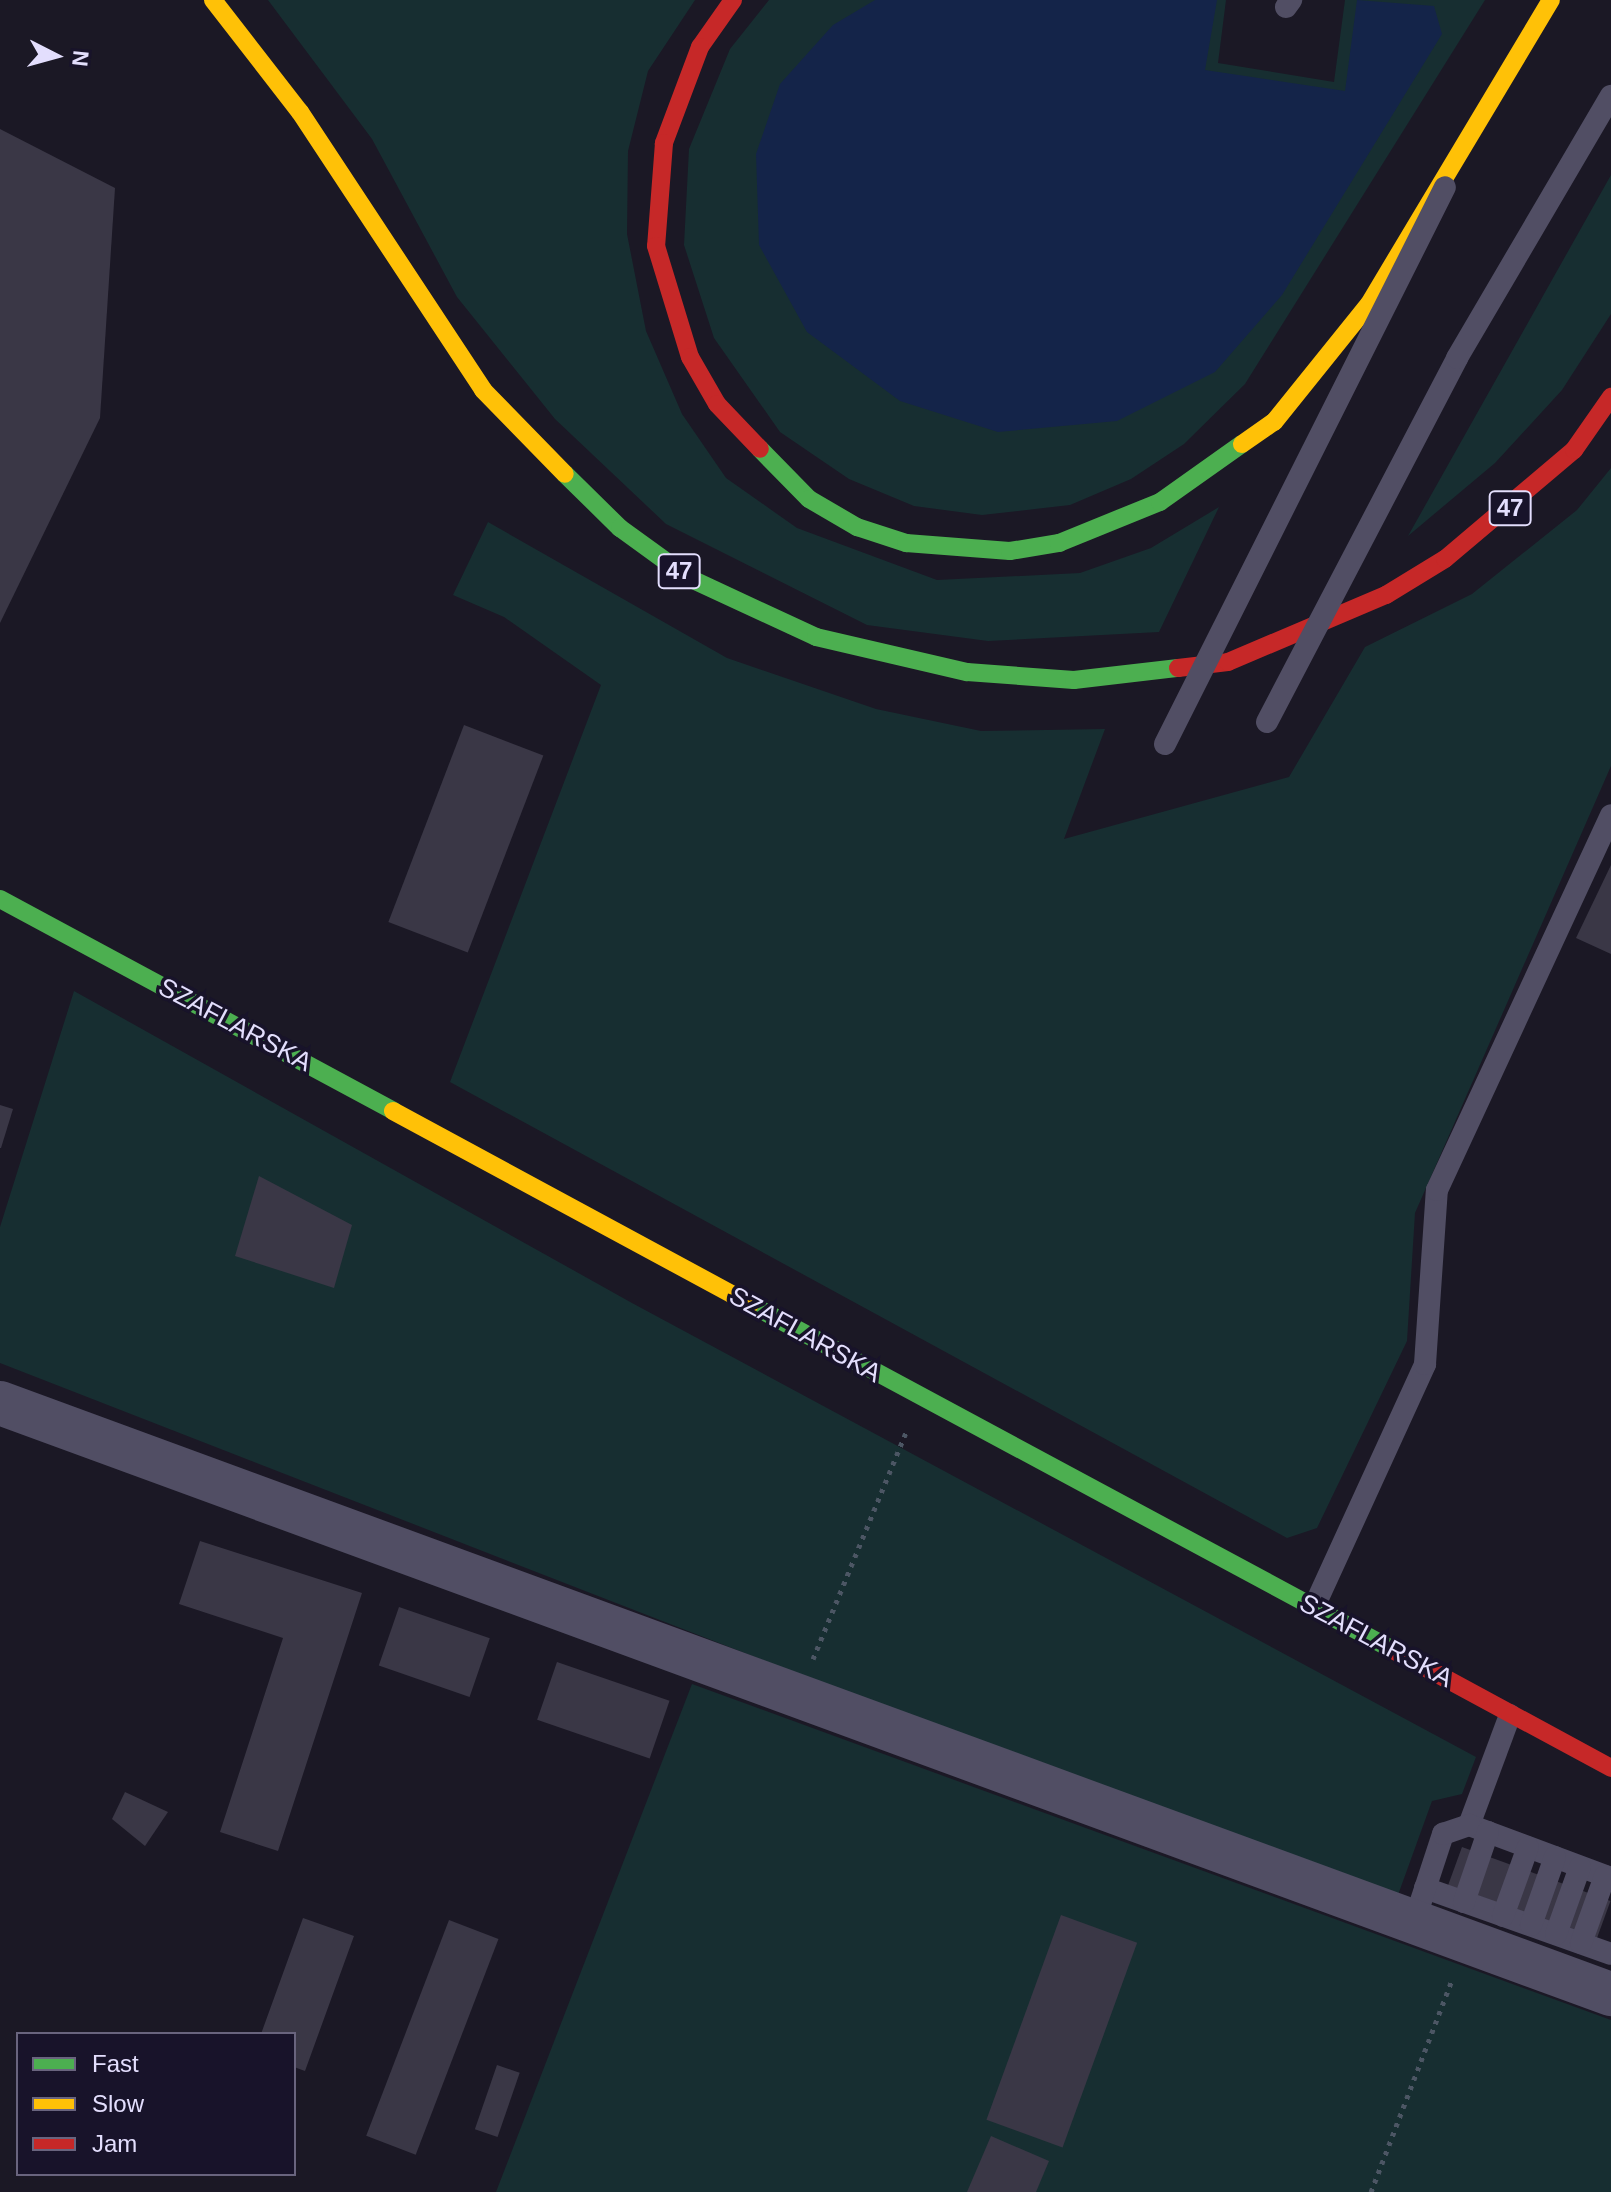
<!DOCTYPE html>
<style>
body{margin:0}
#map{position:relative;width:1611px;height:2192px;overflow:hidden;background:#1b1825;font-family:Arial,sans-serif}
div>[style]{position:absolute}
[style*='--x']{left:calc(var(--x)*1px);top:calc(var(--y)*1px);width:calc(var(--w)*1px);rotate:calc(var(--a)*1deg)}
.green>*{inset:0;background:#172e31}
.water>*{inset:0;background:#142449}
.building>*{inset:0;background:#3a3746;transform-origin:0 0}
.path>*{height:5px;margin-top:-2.5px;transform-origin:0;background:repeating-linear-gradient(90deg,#4c5664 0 4px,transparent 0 10px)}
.lane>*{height:22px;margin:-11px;padding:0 11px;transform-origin:11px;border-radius:11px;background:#514e64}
.street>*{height:44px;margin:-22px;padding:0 22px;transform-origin:22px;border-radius:22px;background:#514e64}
.fast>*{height:18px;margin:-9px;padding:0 9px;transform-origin:9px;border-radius:9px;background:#4caf50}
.slow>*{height:18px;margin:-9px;padding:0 9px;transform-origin:9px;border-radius:9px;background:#ffc107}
.jam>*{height:18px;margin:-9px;padding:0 9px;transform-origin:9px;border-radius:9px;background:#c62828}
.lane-bridge>*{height:22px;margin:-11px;padding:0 11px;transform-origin:11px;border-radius:11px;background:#514e64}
span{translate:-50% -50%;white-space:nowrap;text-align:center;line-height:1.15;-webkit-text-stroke:7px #18132a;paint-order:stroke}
.shield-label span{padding:2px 6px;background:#18132a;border:2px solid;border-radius:6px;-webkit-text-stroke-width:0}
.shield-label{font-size:24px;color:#e3defd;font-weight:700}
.street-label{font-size:26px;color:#e3defd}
.legend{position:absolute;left:16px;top:2032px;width:280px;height:144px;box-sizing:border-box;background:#18132a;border:2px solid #69647e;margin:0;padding:10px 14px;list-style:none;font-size:24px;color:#e3defd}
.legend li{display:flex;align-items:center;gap:16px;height:40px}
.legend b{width:40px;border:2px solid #69647e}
.north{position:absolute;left:16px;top:16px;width:80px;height:80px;-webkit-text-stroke:6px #18132a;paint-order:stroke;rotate:96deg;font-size:22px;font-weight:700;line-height:32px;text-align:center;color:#e3defd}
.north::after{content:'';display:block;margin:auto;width:28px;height:36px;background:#e3defd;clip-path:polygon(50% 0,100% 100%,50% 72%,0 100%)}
</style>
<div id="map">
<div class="green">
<div style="clip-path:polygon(268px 0,695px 0,648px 71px,628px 151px,627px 234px,646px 331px,682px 414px,726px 478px,797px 528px,937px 580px,1080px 573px,1151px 548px,1219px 507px,1159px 632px,988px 641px,867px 625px,666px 524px,555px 419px,457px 297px,372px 139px)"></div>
<div style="clip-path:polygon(769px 0,1226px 0,1218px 63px,1334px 82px,1345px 0,1485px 0,1245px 384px,1184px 444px,1131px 479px,1070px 505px,982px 515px,914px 506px,849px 479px,780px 432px,714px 338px,684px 245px,689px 149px,730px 49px)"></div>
<div style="clip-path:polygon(1611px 175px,1611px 314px,1562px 390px,1495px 463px,1408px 536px)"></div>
<div style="clip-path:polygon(1611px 468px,1611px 766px,1415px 1213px,1407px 1341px,1317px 1528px,1287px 1538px,450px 1082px,601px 685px,504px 617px,453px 595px,488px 522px,727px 658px,876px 709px,981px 731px,1105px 729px,1064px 839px,1289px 777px,1365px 647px,1472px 594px,1577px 510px)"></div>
<div style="clip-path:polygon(74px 991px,632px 1303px,1476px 1757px,1462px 1794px,1432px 1801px,1398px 1895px,878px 1705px,0 1363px,0 1227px)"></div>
<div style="clip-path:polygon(692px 1684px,1611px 2020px,1611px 2192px,496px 2192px)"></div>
</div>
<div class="water">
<div style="clip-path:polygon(875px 0,1217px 0,1205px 70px,1345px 91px,1357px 0,1434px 6px,1442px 34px,1282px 295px,1215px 372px,1117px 421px,998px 432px,900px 401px,807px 332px,759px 245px,756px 154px,780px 84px,833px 25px)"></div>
</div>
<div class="building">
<div style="clip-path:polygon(0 129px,115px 188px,100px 418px,0 623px)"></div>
<div style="left:464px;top:725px;width:85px;height:211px;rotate:21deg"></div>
<div style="clip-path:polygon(1611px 865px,1611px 954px,1576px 938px)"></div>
<div style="clip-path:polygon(0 1105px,13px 1109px,1px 1148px,0 1148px)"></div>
<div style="clip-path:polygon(259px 1176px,352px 1225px,334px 1288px,235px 1256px)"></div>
<div style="clip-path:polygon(200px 1541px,362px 1593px,278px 1851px,220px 1832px,283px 1638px,179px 1604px)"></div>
<div style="left:399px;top:1607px;width:96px;height:62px;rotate:19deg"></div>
<div style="left:557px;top:1662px;width:119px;height:61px;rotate:19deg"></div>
<div style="clip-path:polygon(125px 1792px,168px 1812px,145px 1846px,112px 1819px)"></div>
<div style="left:1462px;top:1847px;width:158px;height:42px;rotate:20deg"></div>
<div style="left:1061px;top:1915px;width:81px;height:218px;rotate:20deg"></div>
<div style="clip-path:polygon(303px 1918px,354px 1936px,305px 2071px,294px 2067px,294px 2034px,261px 2034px)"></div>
<div style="left:449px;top:1920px;width:53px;height:231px;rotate:21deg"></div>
<div style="left:497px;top:2065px;width:24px;height:68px;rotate:19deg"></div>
<div style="clip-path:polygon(991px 2136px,1049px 2161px,1036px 2192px,967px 2192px)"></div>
</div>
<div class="path">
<div style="--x:813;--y:1659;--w:245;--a:-67.7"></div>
<div style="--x:1371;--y:2192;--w:227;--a:-69.1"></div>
</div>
<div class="lane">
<div style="--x:1286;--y:7;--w:9;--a:-54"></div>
<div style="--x:1314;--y:1607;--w:267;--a:-65.4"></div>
<div style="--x:1425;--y:1364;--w:174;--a:-86.1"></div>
<div style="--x:1437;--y:1190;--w:413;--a:-65.1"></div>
<div style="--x:1510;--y:1715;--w:117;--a:110.4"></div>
<div style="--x:1469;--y:1825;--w:152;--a:20.5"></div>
<div style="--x:1425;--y:1888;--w:197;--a:19.5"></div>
<div style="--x:1421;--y:1901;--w:71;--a:-71.8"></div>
<div style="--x:1443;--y:1834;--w:28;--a:-19"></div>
<div style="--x:1464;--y:1902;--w:74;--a:-71.1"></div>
<div style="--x:1503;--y:1916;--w:73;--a:-70.1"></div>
<div style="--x:1531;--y:1925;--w:72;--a:-70.6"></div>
<div style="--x:1556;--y:1934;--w:71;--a:-70.3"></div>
<div style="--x:1581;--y:1943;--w:71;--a:-70.3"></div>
</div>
<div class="street">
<div style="--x:0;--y:1403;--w:1716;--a:20.15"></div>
</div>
<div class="fast">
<div style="--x:760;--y:449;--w:70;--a:45.6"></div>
<div style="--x:809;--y:499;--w:56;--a:30.3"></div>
<div style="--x:857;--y:527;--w:52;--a:18.1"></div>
<div style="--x:906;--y:543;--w:104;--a:4.4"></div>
<div style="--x:1010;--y:551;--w:50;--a:-9.3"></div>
<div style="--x:1059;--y:543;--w:109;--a:-22.1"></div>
<div style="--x:1160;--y:502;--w:100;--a:-35.3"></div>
<div style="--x:565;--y:474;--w:77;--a:44.5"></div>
<div style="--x:620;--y:528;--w:85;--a:35.9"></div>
<div style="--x:689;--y:578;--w:140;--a:24.9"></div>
<div style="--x:816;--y:637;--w:155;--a:13.1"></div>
<div style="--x:967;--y:672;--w:107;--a:4.3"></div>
<div style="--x:1074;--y:680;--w:105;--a:-6.6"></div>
<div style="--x:0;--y:899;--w:447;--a:28.3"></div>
<div style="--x:750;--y:1304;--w:730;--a:28.28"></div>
</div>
<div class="slow">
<div style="--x:213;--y:0;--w:142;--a:52.2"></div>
<div style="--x:300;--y:112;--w:333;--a:56.6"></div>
<div style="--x:483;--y:390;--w:117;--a:45.7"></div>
<div style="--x:1242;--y:444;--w:39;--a:-35"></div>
<div style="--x:1274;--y:422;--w:151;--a:-51.2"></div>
<div style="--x:1369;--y:304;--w:354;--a:-59.1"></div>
<div style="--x:393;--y:1111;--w:406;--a:28.4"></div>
</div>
<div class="jam">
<div style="--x:733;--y:0;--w:57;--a:125.1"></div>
<div style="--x:700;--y:47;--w:103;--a:110.6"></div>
<div style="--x:664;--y:143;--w:103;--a:94.4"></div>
<div style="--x:656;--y:246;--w:116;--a:73"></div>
<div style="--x:690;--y:357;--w:54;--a:60.1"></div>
<div style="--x:717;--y:404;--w:62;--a:46.3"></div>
<div style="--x:1178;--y:668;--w:50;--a:-6.8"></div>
<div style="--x:1228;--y:662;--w:172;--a:-23"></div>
<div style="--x:1386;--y:595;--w:69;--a:-31.4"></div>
<div style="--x:1445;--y:559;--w:169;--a:-40.2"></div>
<div style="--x:1574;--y:450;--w:65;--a:-55.1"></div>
<div style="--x:1393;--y:1650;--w:248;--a:28.4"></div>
</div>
<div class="lane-bridge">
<div style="--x:1267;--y:722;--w:411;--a:-62.4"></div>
<div style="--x:1457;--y:358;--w:304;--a:-59.6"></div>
<div style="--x:1165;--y:744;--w:623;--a:-63.31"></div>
</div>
<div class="shield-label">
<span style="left:1510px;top:508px">47</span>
<span style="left:679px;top:571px">47</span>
</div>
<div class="street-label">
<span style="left:235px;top:1025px;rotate:28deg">SZAFLARSKA</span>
<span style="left:805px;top:1335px;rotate:29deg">SZAFLARSKA</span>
<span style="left:1376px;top:1641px;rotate:28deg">SZAFLARSKA</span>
</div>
<ul class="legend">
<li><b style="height:10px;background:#4caf50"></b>Fast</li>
<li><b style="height:10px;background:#ffc107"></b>Slow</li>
<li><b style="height:10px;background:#c62828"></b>Jam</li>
</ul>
<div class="north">N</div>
</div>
